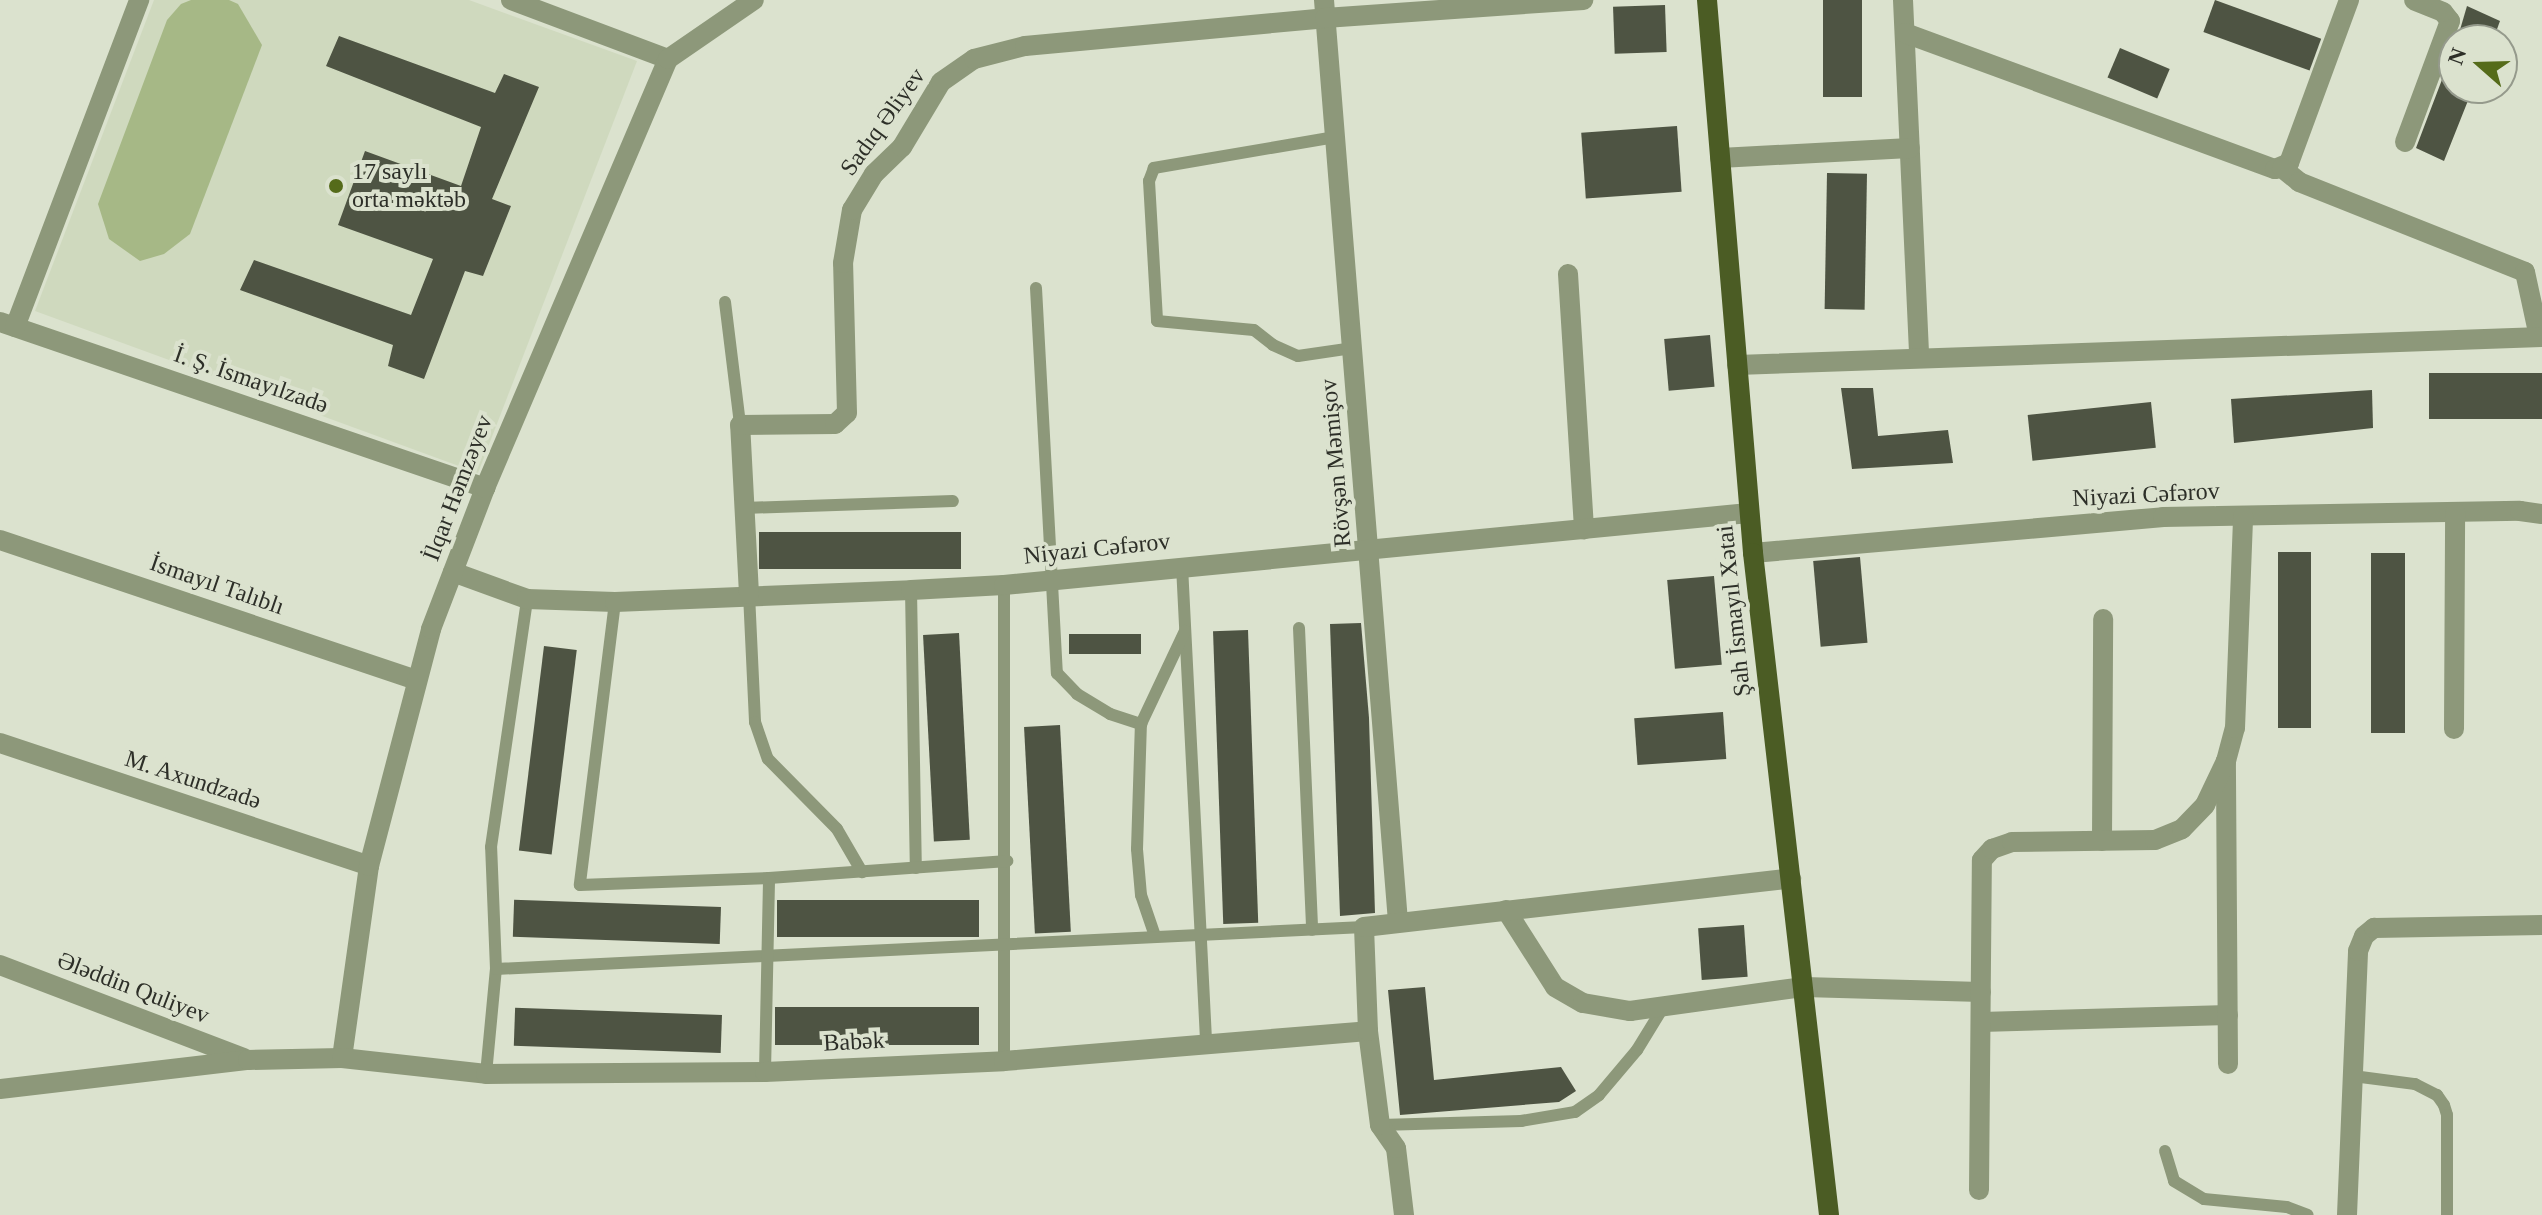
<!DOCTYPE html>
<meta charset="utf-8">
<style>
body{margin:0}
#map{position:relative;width:2542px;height:1215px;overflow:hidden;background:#dbe2ce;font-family:Georgia,serif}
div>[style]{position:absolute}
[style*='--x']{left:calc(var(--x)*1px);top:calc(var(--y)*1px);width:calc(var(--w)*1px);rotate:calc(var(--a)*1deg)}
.built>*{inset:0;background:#cfd9be}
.green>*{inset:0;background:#a6b886}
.building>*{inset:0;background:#4e5443;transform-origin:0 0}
.lane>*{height:12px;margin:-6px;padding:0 6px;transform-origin:6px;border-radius:6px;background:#8d987a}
.street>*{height:20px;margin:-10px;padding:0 10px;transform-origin:10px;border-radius:10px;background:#8d987a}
.primary>*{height:20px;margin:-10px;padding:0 10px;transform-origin:10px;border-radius:10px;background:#4b5c24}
.dots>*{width:22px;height:22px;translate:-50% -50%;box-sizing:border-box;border:4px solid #dbe2ce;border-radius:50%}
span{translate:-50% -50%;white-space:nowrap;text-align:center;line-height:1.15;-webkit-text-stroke:8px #dbe2ce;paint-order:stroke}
.street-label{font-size:24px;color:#2d2f28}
.poi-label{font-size:24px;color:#2d2f28}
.left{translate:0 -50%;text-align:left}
.north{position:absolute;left:2438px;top:24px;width:80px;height:80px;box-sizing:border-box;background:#dbe2ce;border:2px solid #959a8c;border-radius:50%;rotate:290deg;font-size:22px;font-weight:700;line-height:32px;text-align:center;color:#2d2f28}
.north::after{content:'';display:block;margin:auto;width:28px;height:36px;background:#556b1a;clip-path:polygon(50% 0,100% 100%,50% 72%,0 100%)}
</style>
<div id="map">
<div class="built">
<div style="clip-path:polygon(154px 0,469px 0,637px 61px,478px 473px,35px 311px)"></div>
</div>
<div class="green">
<div style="clip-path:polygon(191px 0,229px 0,238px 4px,262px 45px,190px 234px,164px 254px,140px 261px,109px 239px,98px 204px,167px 20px,181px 4px)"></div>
</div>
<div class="building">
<div style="left:1823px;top:0;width:39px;height:97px"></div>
<div style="left:2215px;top:0;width:113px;height:34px;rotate:20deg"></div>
<div style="left:1665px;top:5px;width:47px;height:52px;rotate:88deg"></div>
<div style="clip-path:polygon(2467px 6px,2500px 21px,2493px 40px,2457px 40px)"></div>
<div style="clip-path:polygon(339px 36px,495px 93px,504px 74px,539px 87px,492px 199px,511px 206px,483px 276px,465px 271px,424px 379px,388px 366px,393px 345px,240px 290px,254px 260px,411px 315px,433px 259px,338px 225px,365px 151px,461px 186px,481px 127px,326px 66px)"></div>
<div style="left:2120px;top:48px;width:54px;height:32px;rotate:23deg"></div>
<div style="clip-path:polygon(2454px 48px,2454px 88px,2473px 88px,2444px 161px,2416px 148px)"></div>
<div style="left:1677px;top:126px;width:66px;height:96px;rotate:86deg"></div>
<div style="left:1827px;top:173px;width:40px;height:136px;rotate:1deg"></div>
<div style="left:1710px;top:335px;width:52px;height:46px;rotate:85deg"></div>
<div style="left:2542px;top:373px;width:46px;height:113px;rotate:90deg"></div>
<div style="clip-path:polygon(1841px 388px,1873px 388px,1878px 436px,1948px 430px,1953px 463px,1852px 469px)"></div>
<div style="clip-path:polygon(2372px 390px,2373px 428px,2234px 443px,2231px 399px)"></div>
<div style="left:2151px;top:402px;width:46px;height:124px;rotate:84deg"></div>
<div style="left:961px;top:532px;width:37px;height:202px;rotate:90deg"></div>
<div style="left:2278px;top:552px;width:33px;height:176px"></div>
<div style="left:2371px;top:553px;width:34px;height:180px"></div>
<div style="left:1860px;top:557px;width:86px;height:47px;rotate:85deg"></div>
<div style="left:1714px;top:576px;width:89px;height:47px;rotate:85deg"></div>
<div style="clip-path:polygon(1361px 623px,1369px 718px,1375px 913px,1340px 916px,1330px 624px)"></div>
<div style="left:1248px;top:630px;width:293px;height:35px;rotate:88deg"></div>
<div style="left:959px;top:633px;width:207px;height:36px;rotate:87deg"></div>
<div style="left:1141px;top:634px;width:20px;height:72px;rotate:90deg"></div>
<div style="left:544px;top:646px;width:33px;height:206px;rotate:7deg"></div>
<div style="left:1723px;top:712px;width:47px;height:89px;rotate:86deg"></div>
<div style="left:1060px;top:725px;width:207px;height:36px;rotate:87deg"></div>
<div style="left:979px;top:900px;width:37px;height:202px;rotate:90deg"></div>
<div style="left:721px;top:907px;width:37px;height:207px;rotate:92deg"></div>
<div style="left:1744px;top:925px;width:52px;height:46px;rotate:86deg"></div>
<div style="clip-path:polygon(1425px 987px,1434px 1080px,1561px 1067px,1576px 1091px,1559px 1102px,1400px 1115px,1388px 990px)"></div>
<div style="left:979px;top:1007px;width:38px;height:204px;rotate:90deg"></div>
<div style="left:722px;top:1015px;width:38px;height:207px;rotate:92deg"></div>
</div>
<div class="lane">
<div style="--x:1335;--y:137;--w:184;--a:170.3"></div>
<div style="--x:1154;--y:168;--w:14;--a:111"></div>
<div style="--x:1149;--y:181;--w:140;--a:86.7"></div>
<div style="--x:1157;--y:321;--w:97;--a:5.3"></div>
<div style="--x:1254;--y:330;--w:24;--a:38"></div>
<div style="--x:1273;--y:345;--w:27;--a:24"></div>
<div style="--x:1298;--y:356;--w:56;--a:-8.3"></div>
<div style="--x:1036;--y:288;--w:386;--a:86.9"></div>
<div style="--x:1057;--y:673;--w:29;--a:46"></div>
<div style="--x:1077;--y:694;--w:39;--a:31"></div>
<div style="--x:1110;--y:714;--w:33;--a:18"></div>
<div style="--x:725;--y:302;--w:124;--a:83"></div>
<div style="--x:744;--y:508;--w:209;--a:-1.9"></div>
<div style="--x:1182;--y:566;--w:478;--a:87.1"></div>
<div style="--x:1004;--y:585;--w:476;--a:90"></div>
<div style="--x:911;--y:590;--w:278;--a:89"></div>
<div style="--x:749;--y:594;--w:128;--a:87.3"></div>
<div style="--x:755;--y:722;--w:39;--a:71"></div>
<div style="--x:768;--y:759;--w:98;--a:45.4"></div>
<div style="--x:837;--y:829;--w:50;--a:59.8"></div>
<div style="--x:615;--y:602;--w:285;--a:97.1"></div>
<div style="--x:580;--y:885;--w:189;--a:-2.1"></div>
<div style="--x:769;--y:878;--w:239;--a:-4.1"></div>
<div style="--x:1299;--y:628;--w:302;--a:87.5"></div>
<div style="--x:1155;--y:936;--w:43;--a:-108.9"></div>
<div style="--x:1141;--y:895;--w:46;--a:-95"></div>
<div style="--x:1137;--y:849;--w:125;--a:-88.2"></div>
<div style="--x:1141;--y:724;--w:103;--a:-64.7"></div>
<div style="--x:496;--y:969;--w:869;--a:-2.77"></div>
<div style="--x:765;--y:1072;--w:194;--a:-88.8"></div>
<div style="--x:486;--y:1074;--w:105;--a:-84.6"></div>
<div style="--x:496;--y:969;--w:122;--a:-92.3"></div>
<div style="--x:491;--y:847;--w:251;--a:-81.7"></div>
<div style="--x:2353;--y:1076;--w:63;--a:7.4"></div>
<div style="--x:2415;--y:1084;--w:25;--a:27"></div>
<div style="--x:2437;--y:1095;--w:12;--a:55"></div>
<div style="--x:2444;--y:1105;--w:10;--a:73"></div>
<div style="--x:2447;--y:1115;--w:100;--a:90"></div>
<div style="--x:1380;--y:1125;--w:141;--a:-1.6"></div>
<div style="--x:1521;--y:1121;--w:55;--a:-9.5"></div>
<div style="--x:1575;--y:1112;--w:29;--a:-35"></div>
<div style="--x:1599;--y:1095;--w:59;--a:-49.8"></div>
<div style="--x:1637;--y:1050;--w:52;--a:-58.5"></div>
<div style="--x:2165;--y:1151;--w:31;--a:73"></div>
<div style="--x:2174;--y:1181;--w:35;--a:31"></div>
<div style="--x:2204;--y:1199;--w:83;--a:5.5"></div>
<div style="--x:2287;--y:1207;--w:22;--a:21"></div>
</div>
<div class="street">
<div style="--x:511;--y:0;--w:168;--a:20.6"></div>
<div style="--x:1324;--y:0;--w:925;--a:85.41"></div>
<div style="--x:1903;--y:0;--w:358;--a:87.4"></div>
<div style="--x:1905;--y:33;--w:394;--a:20.2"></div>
<div style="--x:2275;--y:169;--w:15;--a:-23"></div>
<div style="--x:2289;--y:163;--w:174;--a:-69.8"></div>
<div style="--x:2405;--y:142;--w:129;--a:-69.6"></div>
<div style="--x:2450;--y:21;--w:11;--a:-128"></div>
<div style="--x:2443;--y:12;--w:31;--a:-158"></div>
<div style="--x:1720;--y:158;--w:190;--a:-3"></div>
<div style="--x:2282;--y:168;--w:22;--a:39"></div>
<div style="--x:2299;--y:182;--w:243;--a:21.7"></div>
<div style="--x:2525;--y:272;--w:66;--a:77.8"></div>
<div style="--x:1568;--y:274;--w:256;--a:86.4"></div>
<div style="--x:0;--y:322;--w:513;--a:18.89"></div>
<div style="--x:15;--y:327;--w:350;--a:-69.2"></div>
<div style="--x:1737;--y:365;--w:805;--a:-1.99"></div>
<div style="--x:0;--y:540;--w:440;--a:18.6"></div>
<div style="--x:1753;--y:553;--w:412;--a:-5"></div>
<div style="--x:2163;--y:517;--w:357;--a:-1"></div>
<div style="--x:2520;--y:511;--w:22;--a:8"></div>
<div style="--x:453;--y:572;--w:79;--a:20"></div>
<div style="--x:527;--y:599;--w:88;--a:2"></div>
<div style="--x:615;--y:602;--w:296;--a:-2.3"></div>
<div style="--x:911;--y:590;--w:93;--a:-3.1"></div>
<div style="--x:1004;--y:585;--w:748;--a:-5.52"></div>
<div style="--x:749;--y:594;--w:169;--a:-93"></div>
<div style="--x:740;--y:425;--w:95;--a:-0.6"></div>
<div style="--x:835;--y:424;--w:16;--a:-43"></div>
<div style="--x:847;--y:413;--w:150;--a:-91.5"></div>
<div style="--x:843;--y:263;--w:54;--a:-80.4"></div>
<div style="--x:852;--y:210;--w:42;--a:-58.6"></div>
<div style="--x:874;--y:174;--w:39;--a:-44"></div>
<div style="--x:902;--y:147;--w:76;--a:-59"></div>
<div style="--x:941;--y:82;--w:40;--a:-34.9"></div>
<div style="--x:974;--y:59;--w:53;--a:-14.3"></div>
<div style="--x:1025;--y:46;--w:301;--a:-5.3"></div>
<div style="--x:1325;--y:18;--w:259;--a:-4"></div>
<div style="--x:2454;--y:729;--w:217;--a:-89.7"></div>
<div style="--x:0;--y:743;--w:389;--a:18.4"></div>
<div style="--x:2102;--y:841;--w:222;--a:-89.7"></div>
<div style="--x:1506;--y:910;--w:91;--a:57.5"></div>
<div style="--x:1555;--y:987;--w:32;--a:30"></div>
<div style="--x:1583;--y:1003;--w:48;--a:9.7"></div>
<div style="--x:1630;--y:1011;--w:176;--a:-7.9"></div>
<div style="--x:1804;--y:987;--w:177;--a:1.6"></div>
<div style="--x:0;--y:965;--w:261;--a:20.9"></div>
<div style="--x:1981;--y:1022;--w:247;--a:-1.6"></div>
<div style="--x:342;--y:1058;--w:194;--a:-82"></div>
<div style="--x:369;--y:866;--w:245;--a:-75.3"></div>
<div style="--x:431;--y:629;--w:151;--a:-69"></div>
<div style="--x:485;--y:488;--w:466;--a:-66.9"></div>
<div style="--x:668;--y:59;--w:104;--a:-34.5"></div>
<div style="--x:2228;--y:1064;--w:303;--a:-90.4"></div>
<div style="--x:2226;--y:761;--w:34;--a:-75"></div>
<div style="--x:2235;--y:728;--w:212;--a:-87.8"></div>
<div style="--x:0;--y:1089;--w:250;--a:-6.7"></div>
<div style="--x:248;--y:1060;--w:94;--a:-1.2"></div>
<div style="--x:342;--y:1058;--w:145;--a:6.3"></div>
<div style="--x:486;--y:1074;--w:279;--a:-0.4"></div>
<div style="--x:765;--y:1072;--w:239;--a:-2.6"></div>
<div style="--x:1004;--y:1061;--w:365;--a:-4.7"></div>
<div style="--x:1979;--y:1190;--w:330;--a:-89.5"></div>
<div style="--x:1982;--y:860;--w:15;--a:-48"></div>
<div style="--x:1992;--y:849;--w:21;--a:-19"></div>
<div style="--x:2012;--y:842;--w:143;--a:-0.8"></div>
<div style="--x:2155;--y:840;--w:29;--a:-22"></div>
<div style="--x:2182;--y:829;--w:33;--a:-46"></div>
<div style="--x:2205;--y:805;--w:49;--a:-64.5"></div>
<div style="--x:1404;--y:1215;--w:67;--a:-96.8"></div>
<div style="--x:1396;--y:1148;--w:28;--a:-125"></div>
<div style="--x:1380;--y:1125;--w:95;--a:-97.3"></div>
<div style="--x:1368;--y:1031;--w:104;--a:-92.2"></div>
<div style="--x:1364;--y:927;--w:430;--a:-6.5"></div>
<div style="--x:2347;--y:1215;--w:264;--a:-87.6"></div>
<div style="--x:2358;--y:951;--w:16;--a:-68"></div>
<div style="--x:2364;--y:936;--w:13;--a:-39"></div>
<div style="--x:2374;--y:928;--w:168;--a:-1"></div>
</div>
<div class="primary">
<div style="--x:1707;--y:0;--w:555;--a:85.24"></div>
<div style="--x:1753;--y:553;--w:666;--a:83.45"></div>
</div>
<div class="dots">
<div style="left:336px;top:186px;background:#556b1a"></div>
</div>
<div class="street-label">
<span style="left:883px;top:122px;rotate:-54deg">Sadıq Əliyev</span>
<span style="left:251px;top:380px;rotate:19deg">İ. Ş. İsmayılzadə</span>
<span style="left:1336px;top:463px;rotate:-95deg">Rövşən Məmişov</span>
<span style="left:458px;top:488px;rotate:-69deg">İlqar Həmzəyev</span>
<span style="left:2146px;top:495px;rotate:-3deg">Niyazi Cəfərov</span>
<span style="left:1097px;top:549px;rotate:-6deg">Niyazi Cəfərov</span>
<span style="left:217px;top:585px;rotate:19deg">İsmayıl Talıblı</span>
<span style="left:1734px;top:611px;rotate:-96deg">Şah İsmayıl Xətai</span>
<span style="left:193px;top:780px;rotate:18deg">M. Axundzadə</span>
<span style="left:133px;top:988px;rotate:21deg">Ələddin Quliyev</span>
<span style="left:854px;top:1042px;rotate:-3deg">Babək</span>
</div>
<div class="poi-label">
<span class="left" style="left:352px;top:186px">17 saylı<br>orta məktəb</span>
</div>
<div class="north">N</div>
</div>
